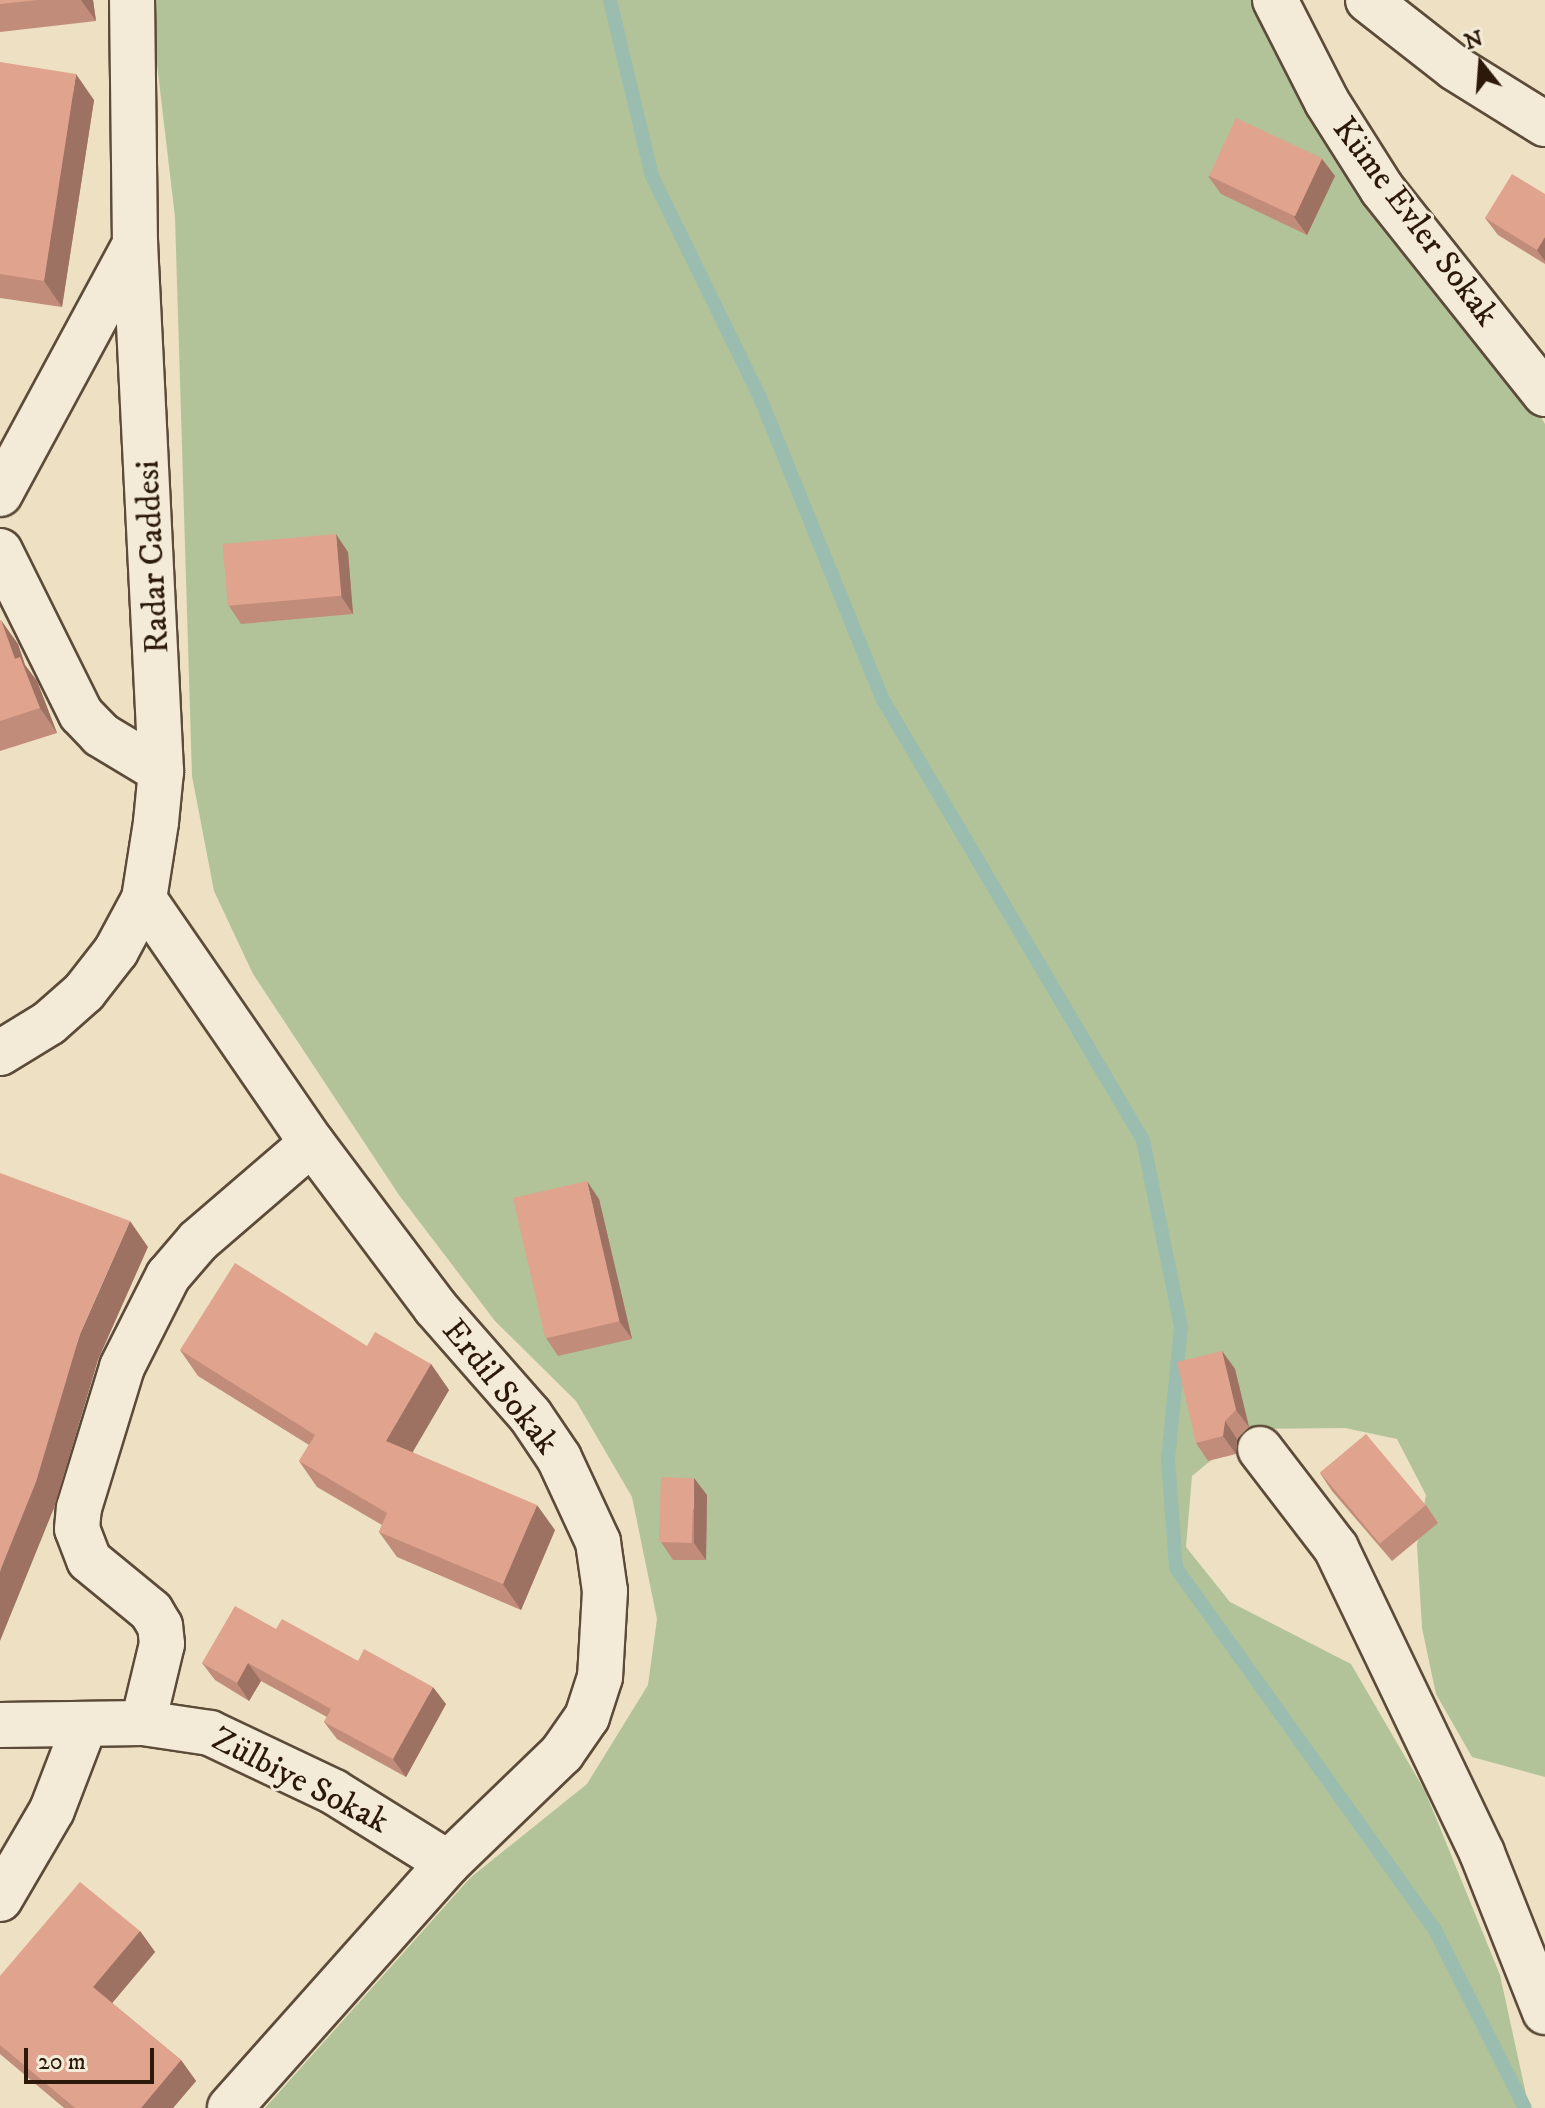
<!DOCTYPE html>
<meta charset="utf-8">
<style>
body{margin:0}
#map{position:relative;width:1545px;height:2108px;overflow:hidden;background:#ede0c3;font-family:"IM FELL DW Pica",serif}
div>[style]{position:absolute}
[style*='--x']{left:calc(var(--x)*1px);top:calc(var(--y)*1px);width:calc(var(--w)*1px);rotate:calc(var(--a)*1deg)}
.green>*{inset:0;background:#b2c399}
.stream>*{height:14px;margin:-7px;padding:0 7px;transform-origin:7px;border-radius:7px;background:#9abdaf}
.roads{filter:drop-shadow(2px 0 #5c4b38) drop-shadow(-2px 0 #5c4b38) drop-shadow(0 2px #5c4b38) drop-shadow(0 -2px #5c4b38)}
.minor>*{height:44px;margin:-22px;padding:0 22px;transform-origin:22px;border-radius:22px;background:#f3ebd8}
.wall>*{inset:0;background:#c18c79}
.shaded-wall>*{inset:0;background:#9d7263}
.building>*{inset:0;background:#e0a38d;transform-origin:0 0}
span{translate:-50% -50%;white-space:nowrap;text-align:center;line-height:1.15;-webkit-text-stroke:6px #f3ebd8;paint-order:stroke}
.street-label{font-size:34px;color:#2c190a}
.north{position:absolute;left:1441px;top:24px;width:80px;height:80px;-webkit-text-stroke:6px #f3ebd8;paint-order:stroke;rotate:343deg;font-size:22px;font-weight:700;line-height:32px;text-align:center;color:#2c190a}
.north::after{content:'';display:block;margin:auto;width:28px;height:36px;background:#2c190a;clip-path:polygon(50% 0,100% 100%,50% 72%,0 100%)}
.scale{position:absolute;left:24px;top:2048px;width:130px;height:36px;box-sizing:border-box;border:4px solid #2c190a;border-top:0;padding-left:10px;font-size:24px;line-height:28px;white-space:nowrap;color:#2c190a;-webkit-text-stroke:6px #f3ebd8;paint-order:stroke}
</style>
<div id="map">
<div class="green">
<div style="clip-path:polygon(155px 0,1251px 0,1276px 55px,1347px 162px,1528px 395px,1545px 424px,1545px 1777px,1472px 1757px,1436px 1694px,1422px 1628px,1417px 1545px,1426px 1495px,1397px 1439px,1345px 1428px,1249px 1429px,1192px 1476px,1186px 1547px,1230px 1602px,1351px 1664px,1425px 1791px,1500px 1975px,1529px 2108px,265px 2108px,470px 1878px,587px 1784px,648px 1685px,657px 1619px,632px 1497px,576px 1401px,495px 1321px,399px 1195px,253px 974px,214px 891px,192px 776px,175px 217px,154px 39px)"></div>
</div>
<div class="stream">
<div style="--x:610;--y:0;--w:181;--a:76.6"></div>
<div style="--x:652;--y:176;--w:244;--a:64"></div>
<div style="--x:759;--y:395;--w:327;--a:67.9"></div>
<div style="--x:882;--y:698;--w:513;--a:59.44"></div>
<div style="--x:1143;--y:1140;--w:191;--a:78.5"></div>
<div style="--x:1181;--y:1327;--w:133;--a:95.6"></div>
<div style="--x:1168;--y:1459;--w:109;--a:85.8"></div>
<div style="--x:1176;--y:1568;--w:445;--a:54.4"></div>
<div style="--x:1435;--y:1930;--w:199;--a:63.2"></div>
</div>
<div class="roads">
<div class="minor">
<div style="--x:1275;--y:0;--w:114;--a:63"></div>
<div style="--x:1327;--y:102;--w:103;--a:57.7"></div>
<div style="--x:1382;--y:189;--w:262;--a:51.5"></div>
<div style="--x:1368;--y:0;--w:110;--a:38"></div>
<div style="--x:1455;--y:68;--w:106;--a:31.9"></div>
<div style="--x:0;--y:494;--w:284;--a:-61.6"></div>
<div style="--x:0;--y:551;--w:182;--a:63.6"></div>
<div style="--x:81;--y:714;--w:29;--a:46"></div>
<div style="--x:101;--y:735;--w:70;--a:31"></div>
<div style="--x:144;--y:899;--w:296;--a:55.5"></div>
<div style="--x:312;--y:1143;--w:205;--a:53.1"></div>
<div style="--x:435;--y:1307;--w:144;--a:48.7"></div>
<div style="--x:530;--y:1415;--w:52;--a:56"></div>
<div style="--x:559;--y:1458;--w:93;--a:65.1"></div>
<div style="--x:598;--y:1542;--w:49;--a:81.9"></div>
<div style="--x:605;--y:1591;--w:86;--a:93.3"></div>
<div style="--x:600;--y:1677;--w:42;--a:108"></div>
<div style="--x:587;--y:1717;--w:44;--a:124.8"></div>
<div style="--x:562;--y:1753;--w:158;--a:136"></div>
<div style="--x:448;--y:1863;--w:328;--a:131.7"></div>
<div style="--x:0;--y:1053;--w:57;--a:-31.5"></div>
<div style="--x:49;--y:1023;--w:47;--a:-41.5"></div>
<div style="--x:84;--y:992;--w:52;--a:-52"></div>
<div style="--x:116;--y:951;--w:59;--a:-61.7"></div>
<div style="--x:144;--y:899;--w:78;--a:-81.1"></div>
<div style="--x:156;--y:822;--w:51;--a:-84.4"></div>
<div style="--x:161;--y:771;--w:528;--a:-92.82"></div>
<div style="--x:135;--y:244;--w:244;--a:-90.7"></div>
<div style="--x:1260;--y:1449;--w:125;--a:52.5"></div>
<div style="--x:1336;--y:1548;--w:338;--a:64.4"></div>
<div style="--x:1482;--y:1853;--w:171;--a:68.4"></div>
<div style="--x:143;--y:1723;--w:81;--a:-76.5"></div>
<div style="--x:162;--y:1644;--w:18;--a:-96"></div>
<div style="--x:160;--y:1626;--w:17;--a:-121"></div>
<div style="--x:151;--y:1611;--w:80;--a:-140.6"></div>
<div style="--x:89;--y:1560;--w:33;--a:-111"></div>
<div style="--x:77;--y:1529;--w:21;--a:-85"></div>
<div style="--x:79;--y:1508;--w:147;--a:-73"></div>
<div style="--x:122;--y:1367;--w:102;--a:-63.2"></div>
<div style="--x:168;--y:1276;--w:46;--a:-49.4"></div>
<div style="--x:198;--y:1241;--w:150;--a:-40.7"></div>
<div style="--x:0;--y:1725;--w:143;--a:-0.8"></div>
<div style="--x:143;--y:1723;--w:68;--a:8.5"></div>
<div style="--x:210;--y:1733;--w:137;--a:25.4"></div>
<div style="--x:334;--y:1792;--w:134;--a:31.9"></div>
<div style="--x:0;--y:1899;--w:103;--a:-59.7"></div>
<div style="--x:52;--y:1810;--w:92;--a:-69"></div>
</div>
</div>
<div class="wall">
<div style="clip-path:polygon(0 0,93px 0,96px 21px,0 32px)"></div>
<div style="clip-path:polygon(0 62px,94px 100px,62px 307px,0 298px)"></div>
<div style="clip-path:polygon(1322px 159px,1335px 176px,1307px 235px,1221px 194px,1208px 176px)"></div>
<div style="clip-path:polygon(1545px 194px,1545px 264px,1498px 235px,1485px 218px)"></div>
<div style="clip-path:polygon(348px 552px,353px 614px,241px 624px,229px 606px)"></div>
<div style="clip-path:polygon(0 620px,18px 644px,25px 665px,37px 681px,57px 733px,0 751px)"></div>
<div style="clip-path:polygon(599px 1199px,632px 1339px,558px 1356px,546px 1338px)"></div>
<div style="clip-path:polygon(367px 1346px,431px 1364px,449px 1390px,412px 1452px,555px 1530px,521px 1610px,397px 1557px,379px 1532px,382px 1525px,317px 1487px,299px 1461px,309px 1445px,198px 1376px,180px 1350px)"></div>
<div style="clip-path:polygon(1222px 1351px,1235px 1369px,1249px 1427px,1237px 1439px,1236px 1454px,1208px 1461px,1196px 1443px)"></div>
<div style="clip-path:polygon(1320px 1473px,1426px 1505px,1438px 1523px,1392px 1561px,1332px 1491px)"></div>
<div style="clip-path:polygon(707px 1495px,706px 1560px,673px 1560px,661px 1542px)"></div>
<div style="clip-path:polygon(276px 1629px,358px 1661px,446px 1704px,406px 1777px,337px 1739px,324px 1722px,327px 1717px,261px 1681px,249px 1701px,215px 1680px,202px 1663px)"></div>
<div style="clip-path:polygon(140px 1931px,155px 1952px,112px 2003px,181px 2060px,196px 2081px,173px 2108px,64px 2108px,0 2054px,0 1976px)"></div>
</div>
<div class="shaded-wall">
<div style="clip-path:polygon(81px 0,93px 0,96px 21px)"></div>
<div style="clip-path:polygon(76px 74px,94px 100px,62px 307px,44px 281px)"></div>
<div style="clip-path:polygon(1322px 159px,1335px 176px,1307px 235px,1294px 217px)"></div>
<div style="clip-path:polygon(1545px 237px,1545px 261px,1537px 250px)"></div>
<div style="clip-path:polygon(336px 534px,348px 552px,353px 614px,341px 596px)"></div>
<div style="clip-path:polygon(1px 620px,18px 644px,25px 665px,37px 681px,57px 733px,40px 708px,15px 659px)"></div>
<div style="clip-path:polygon(587px 1181px,599px 1199px,632px 1339px,619px 1321px)"></div>
<div style="clip-path:polygon(130px 1221px,148px 1247px,98px 1360px,54px 1508px,0 1641px,0 1571px,80px 1334px)"></div>
<div style="clip-path:polygon(1222px 1351px,1235px 1369px,1249px 1427px,1236px 1410px)"></div>
<div style="clip-path:polygon(431px 1364px,449px 1390px,404px 1467px,386px 1441px)"></div>
<div style="clip-path:polygon(1225px 1421px,1237px 1439px,1236px 1454px,1223px 1436px)"></div>
<div style="clip-path:polygon(694px 1478px,707px 1495px,706px 1560px,694px 1543px)"></div>
<div style="clip-path:polygon(537px 1505px,555px 1530px,521px 1610px,503px 1584px)"></div>
<div style="clip-path:polygon(248px 1663px,261px 1681px,249px 1701px,237px 1683px)"></div>
<div style="clip-path:polygon(433px 1687px,446px 1704px,406px 1777px,393px 1759px)"></div>
<div style="clip-path:polygon(140px 1931px,155px 1952px,108px 2008px,93px 1987px)"></div>
<div style="clip-path:polygon(181px 2060px,196px 2081px,173px 2108px,141px 2108px)"></div>
</div>
<div class="building">
<div style="clip-path:polygon(0 0,38px 0,0 4px)"></div>
<div style="clip-path:polygon(0 62px,76px 74px,44px 281px,0 274px)"></div>
<div style="left:1236px;top:118px;width:95px;height:64px;rotate:25deg"></div>
<div style="clip-path:polygon(1512px 174px,1545px 194px,1545px 237px,1537px 250px,1485px 218px)"></div>
<div style="left:336px;top:534px;width:62px;height:114px;rotate:85deg"></div>
<div style="clip-path:polygon(0 620px,1px 620px,15px 659px,20px 657px,40px 708px,0 721px)"></div>
<div style="clip-path:polygon(0 1173px,130px 1221px,80px 1334px,36px 1482px,0 1571px)"></div>
<div style="left:587px;top:1181px;width:144px;height:76px;rotate:77deg"></div>
<div style="clip-path:polygon(235px 1263px,367px 1346px,375px 1332px,431px 1364px,386px 1441px,537px 1505px,503px 1584px,379px 1532px,387px 1513px,299px 1461px,315px 1435px,180px 1350px)"></div>
<div style="clip-path:polygon(1222px 1351px,1236px 1410px,1225px 1421px,1223px 1436px,1196px 1443px,1177px 1362px)"></div>
<div style="left:1366px;top:1434px;width:93px;height:60px;rotate:50deg"></div>
<div style="left:661px;top:1477px;width:33px;height:65px;rotate:2deg"></div>
<div style="clip-path:polygon(235px 1606px,276px 1629px,282px 1619px,358px 1661px,364px 1649px,433px 1687px,393px 1759px,324px 1722px,331px 1709px,248px 1663px,237px 1683px,202px 1663px)"></div>
<div style="clip-path:polygon(80px 1882px,140px 1931px,93px 1987px,181px 2060px,141px 2108px,75px 2108px,0 2045px,0 1976px)"></div>
</div>
<div class="street-label">
<span style="left:1415px;top:222px;rotate:53deg">Küme Evler Sokak</span>
<span style="left:153px;top:557px;rotate:-93deg">Radar Caddesi</span>
<span style="left:500px;top:1387px;rotate:51deg">Erdil Sokak</span>
<span style="left:300px;top:1781px;rotate:27deg">Zülbiye Sokak</span>
</div>
<div class="north">N</div>
<div class="scale">20 m</div>
</div>
